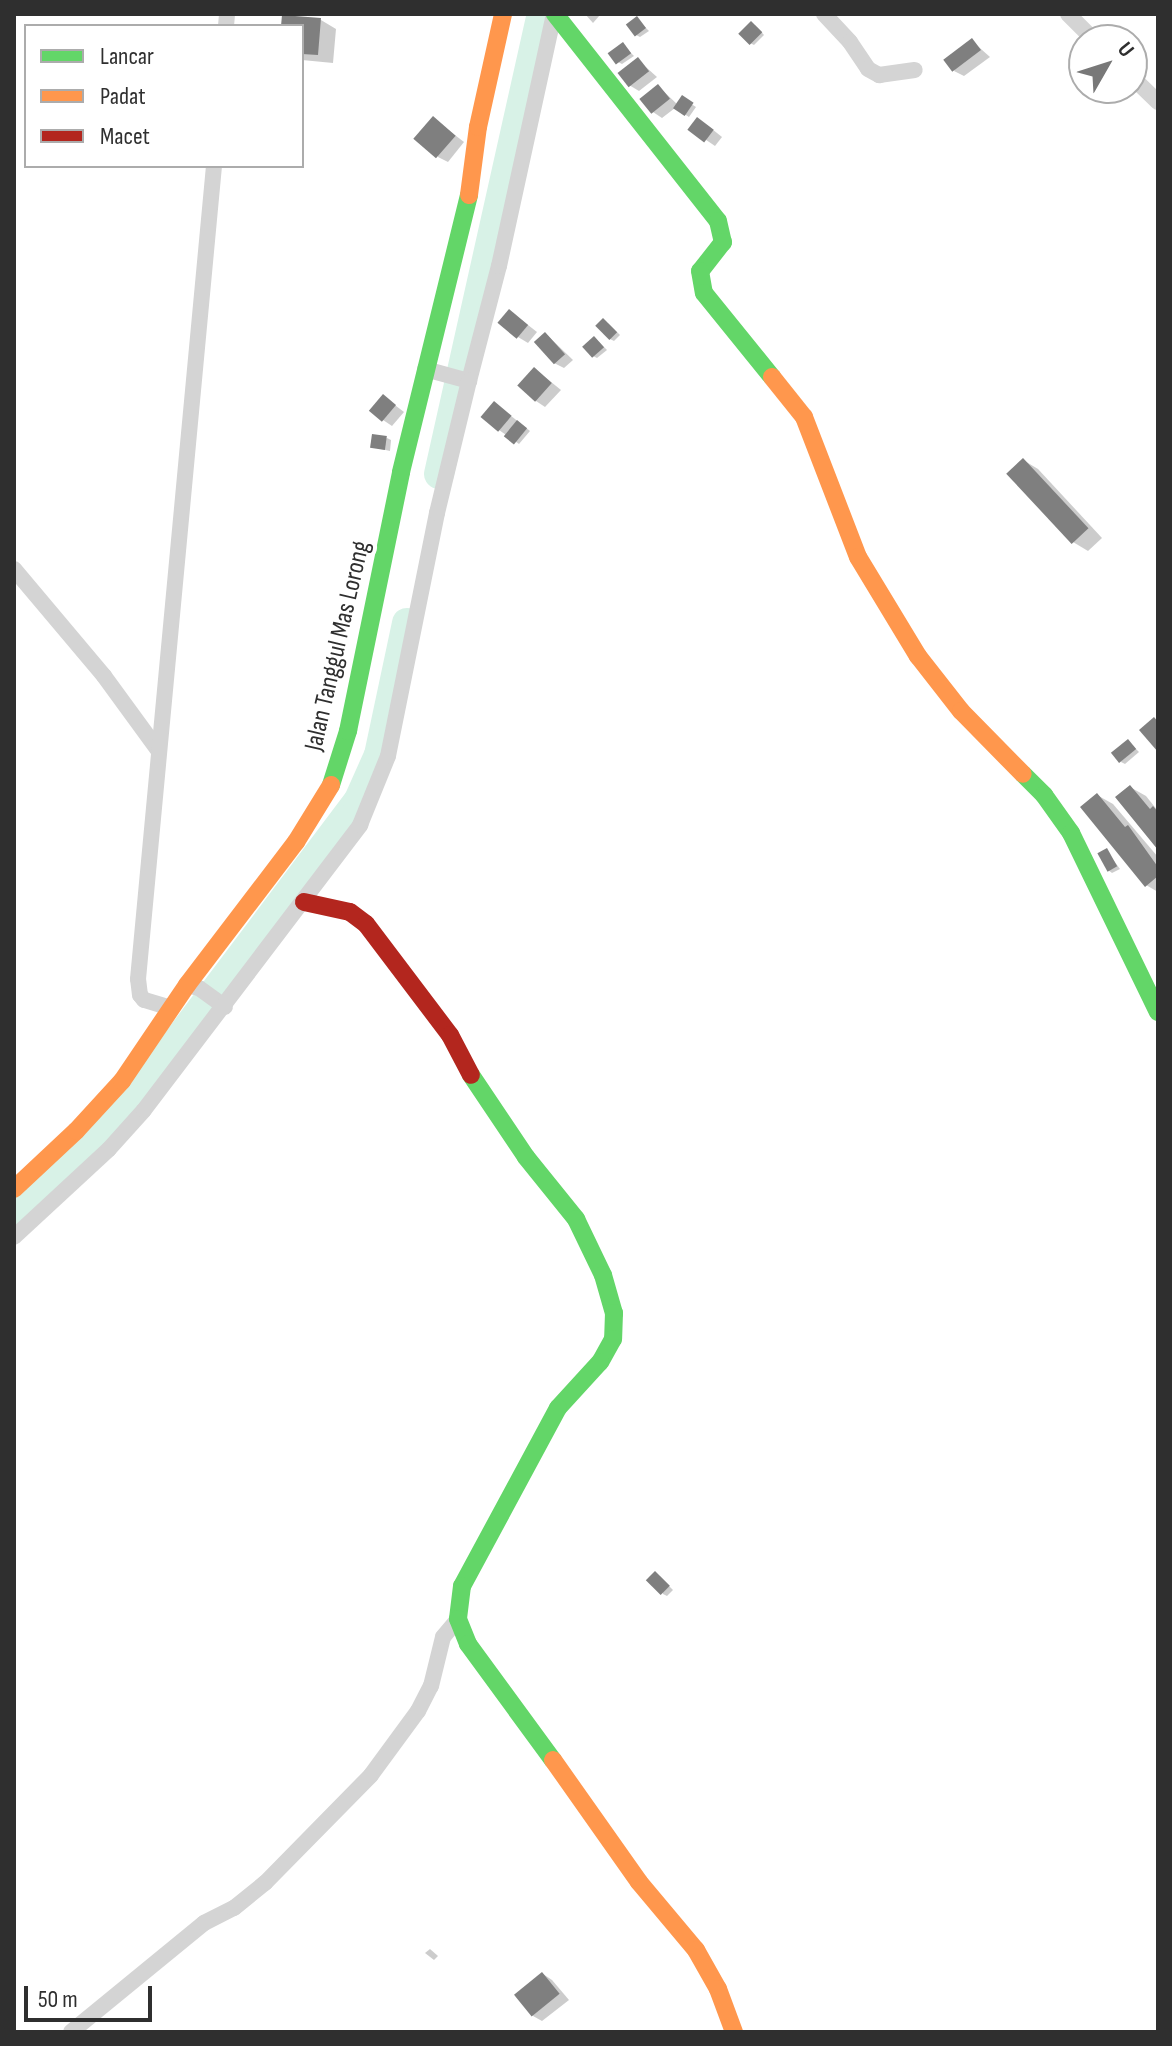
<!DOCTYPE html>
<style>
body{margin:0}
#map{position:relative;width:1172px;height:2046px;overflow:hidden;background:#fff;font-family:"Sofia Sans Condensed",sans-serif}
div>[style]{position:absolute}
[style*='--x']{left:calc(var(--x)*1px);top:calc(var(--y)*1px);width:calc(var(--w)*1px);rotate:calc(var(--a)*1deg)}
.shadow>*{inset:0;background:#0003}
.river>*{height:30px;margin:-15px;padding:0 15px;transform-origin:15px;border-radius:15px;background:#d8f2e7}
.building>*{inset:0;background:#7f7f7f;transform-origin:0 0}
.street>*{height:16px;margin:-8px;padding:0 8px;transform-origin:8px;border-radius:8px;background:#d4d4d4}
.fast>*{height:18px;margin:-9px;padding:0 9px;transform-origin:9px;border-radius:9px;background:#63d668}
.slow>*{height:18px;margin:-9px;padding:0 9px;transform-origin:9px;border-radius:9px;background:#ff974d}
.jam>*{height:18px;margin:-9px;padding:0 9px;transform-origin:9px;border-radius:9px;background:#b3261e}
span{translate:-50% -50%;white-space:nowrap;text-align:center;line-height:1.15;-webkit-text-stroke:8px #fff;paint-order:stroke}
.street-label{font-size:26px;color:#2f2f2f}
.frame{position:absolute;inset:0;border:16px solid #2f2f2f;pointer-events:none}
.legend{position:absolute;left:24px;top:24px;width:280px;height:144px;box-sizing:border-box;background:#fff;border:2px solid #acacac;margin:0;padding:10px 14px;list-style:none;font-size:24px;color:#2f2f2f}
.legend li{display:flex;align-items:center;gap:16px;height:40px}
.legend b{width:40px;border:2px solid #acacac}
.north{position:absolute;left:1068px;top:24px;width:80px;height:80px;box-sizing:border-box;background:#fff;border:2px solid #acacac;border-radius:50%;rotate:51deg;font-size:22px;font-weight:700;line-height:32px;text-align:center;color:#2f2f2f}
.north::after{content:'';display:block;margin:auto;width:28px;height:36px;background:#787878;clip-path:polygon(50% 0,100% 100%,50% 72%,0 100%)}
.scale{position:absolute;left:24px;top:1986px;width:128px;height:36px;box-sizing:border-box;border:4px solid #2f2f2f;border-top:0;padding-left:10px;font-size:24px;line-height:28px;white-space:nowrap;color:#2f2f2f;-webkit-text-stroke:6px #fff;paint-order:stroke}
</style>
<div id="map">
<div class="shadow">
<div style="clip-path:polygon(585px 14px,600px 14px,600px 15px,593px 23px)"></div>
<div style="clip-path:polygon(637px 19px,649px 31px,640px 37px,636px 35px)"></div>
<div style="clip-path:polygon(321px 20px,336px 29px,333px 63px,302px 60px,302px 26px,283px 26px)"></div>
<div style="clip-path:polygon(755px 25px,764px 35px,754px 45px,750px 43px)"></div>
<div style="clip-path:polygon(972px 41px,990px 57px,964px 76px,954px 71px)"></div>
<div style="clip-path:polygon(623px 45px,634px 56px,622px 64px,618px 62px)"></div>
<div style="clip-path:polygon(638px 60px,657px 77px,639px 91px,629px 85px)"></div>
<div style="clip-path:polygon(658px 86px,678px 105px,682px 98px,696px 107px,689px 117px,675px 108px,662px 118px,653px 112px)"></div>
<div style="clip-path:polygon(434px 119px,464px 142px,448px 162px,438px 157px)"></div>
<div style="clip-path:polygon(707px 125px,722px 137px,715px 146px,690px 129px)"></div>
<div style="clip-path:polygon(519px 318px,537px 332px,528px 343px,518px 337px)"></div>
<div style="clip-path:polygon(608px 323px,620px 335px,614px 341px,610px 339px)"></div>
<div style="clip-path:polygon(546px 334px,573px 360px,564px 368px,554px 363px)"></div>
<div style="clip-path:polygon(595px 338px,607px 350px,597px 358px,593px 356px)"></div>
<div style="clip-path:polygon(535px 369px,561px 390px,545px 407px,536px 401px)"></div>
<div style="clip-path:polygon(383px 396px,404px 412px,392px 426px,383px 420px)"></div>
<div style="clip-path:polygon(495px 403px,530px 431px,519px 444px,499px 430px)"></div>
<div style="clip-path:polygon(387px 438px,391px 440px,390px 451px,372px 447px)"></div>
<div style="clip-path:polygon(1023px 460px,1038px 469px,1102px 538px,1088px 551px,1073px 542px)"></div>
<div style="clip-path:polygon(1128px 741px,1139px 752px,1125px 764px,1121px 762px)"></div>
<div style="clip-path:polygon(1130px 787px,1146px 796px,1158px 811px,1158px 847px)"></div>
<div style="clip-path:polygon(1097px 795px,1113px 804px,1158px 857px,1158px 892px,1146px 885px)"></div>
<div style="clip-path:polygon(1106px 850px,1120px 869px,1112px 873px,1108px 870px)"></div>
<div style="clip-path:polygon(659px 1576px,673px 1590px,667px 1596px,663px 1594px)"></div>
<div style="clip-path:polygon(430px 1949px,438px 1956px,434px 1960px,425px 1953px)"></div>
<div style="clip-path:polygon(543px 1974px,552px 1980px,569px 2000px,542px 2021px,533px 2016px)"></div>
</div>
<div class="river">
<div style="--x:439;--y:474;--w:471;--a:-77.4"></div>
<div style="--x:14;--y:1216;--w:156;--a:-43.7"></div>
<div style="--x:127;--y:1108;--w:383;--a:-53"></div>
<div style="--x:358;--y:802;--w:51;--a:-65.9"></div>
<div style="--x:379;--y:755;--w:135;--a:-78"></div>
</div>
<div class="building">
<div style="clip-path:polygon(282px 15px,321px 18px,318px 55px,302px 54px,302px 26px,281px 26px)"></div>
<div style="left:637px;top:16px;width:15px;height:14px;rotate:53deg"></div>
<div style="left:751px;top:21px;width:16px;height:18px;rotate:45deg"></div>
<div style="left:972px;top:38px;width:15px;height:36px;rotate:53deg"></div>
<div style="left:623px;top:42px;width:14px;height:19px;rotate:54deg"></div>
<div style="left:638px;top:57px;width:18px;height:26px;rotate:52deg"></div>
<div style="left:658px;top:84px;width:19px;height:24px;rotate:51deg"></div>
<div style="left:682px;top:95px;width:14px;height:16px;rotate:34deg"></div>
<div style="left:433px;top:116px;width:30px;height:30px;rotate:41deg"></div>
<div style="left:697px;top:117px;width:21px;height:16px;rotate:37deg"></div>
<div style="left:509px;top:309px;width:25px;height:18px;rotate:40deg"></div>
<div style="left:603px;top:318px;width:20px;height:11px;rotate:45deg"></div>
<div style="left:545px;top:332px;width:30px;height:15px;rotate:48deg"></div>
<div style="left:594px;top:336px;width:15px;height:16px;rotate:48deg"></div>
<div style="left:534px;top:367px;width:24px;height:25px;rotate:42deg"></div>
<div style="left:383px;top:394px;width:17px;height:22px;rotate:40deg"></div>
<div style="left:494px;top:401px;width:23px;height:21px;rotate:40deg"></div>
<div style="left:517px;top:420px;width:13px;height:21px;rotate:39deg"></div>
<div style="left:372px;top:434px;width:15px;height:14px;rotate:8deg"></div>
<div style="left:1023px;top:458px;width:96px;height:23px;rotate:47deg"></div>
<div style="clip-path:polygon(1154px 717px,1158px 722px,1158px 752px,1139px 730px)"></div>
<div style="left:1128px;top:739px;width:13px;height:22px;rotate:51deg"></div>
<div style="clip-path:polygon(1130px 785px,1150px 809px,1153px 806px,1158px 812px,1158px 850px,1115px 797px)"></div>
<div style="clip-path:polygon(1097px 793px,1125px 827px,1128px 825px,1158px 867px,1158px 876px,1145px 887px,1080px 807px)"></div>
<div style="left:1107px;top:848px;width:21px;height:11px;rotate:61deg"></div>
<div style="left:655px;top:1571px;width:21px;height:13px;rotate:45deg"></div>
<div style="left:542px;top:1972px;width:28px;height:36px;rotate:51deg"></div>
</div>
<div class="street">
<div style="--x:824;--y:14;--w:38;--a:47"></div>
<div style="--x:850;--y:42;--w:32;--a:56"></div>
<div style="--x:868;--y:69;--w:13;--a:29"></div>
<div style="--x:879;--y:75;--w:36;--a:-8"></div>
<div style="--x:1068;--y:14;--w:37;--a:45"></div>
<div style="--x:226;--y:26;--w:12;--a:-85"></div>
<div style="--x:1132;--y:77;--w:36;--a:44"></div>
<div style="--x:425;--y:369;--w:46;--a:15.3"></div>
<div style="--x:469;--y:381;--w:119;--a:-75.4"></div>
<div style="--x:499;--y:266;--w:258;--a:-77.7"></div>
<div style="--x:14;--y:569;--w:140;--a:49.9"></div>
<div style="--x:104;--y:676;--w:92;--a:53.9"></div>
<div style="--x:187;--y:985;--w:12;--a:14"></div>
<div style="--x:199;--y:988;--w:32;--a:36"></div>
<div style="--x:171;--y:1008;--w:28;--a:-163"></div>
<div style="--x:144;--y:1000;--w:6;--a:-129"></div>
<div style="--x:140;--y:995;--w:16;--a:-97"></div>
<div style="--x:138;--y:979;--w:817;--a:-84.66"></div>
<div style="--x:14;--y:1237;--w:129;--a:-42.8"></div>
<div style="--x:109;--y:1149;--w:52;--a:-48.1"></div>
<div style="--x:144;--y:1110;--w:358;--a:-52.8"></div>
<div style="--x:360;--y:825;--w:74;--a:-67.9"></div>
<div style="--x:388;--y:756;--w:248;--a:-78.6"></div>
<div style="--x:437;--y:513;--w:136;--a:-76.4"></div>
<div style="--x:71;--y:2032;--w:172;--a:-39.3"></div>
<div style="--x:204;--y:1923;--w:34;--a:-27"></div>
<div style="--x:234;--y:1908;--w:40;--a:-39"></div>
<div style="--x:265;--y:1883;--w:151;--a:-45.5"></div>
<div style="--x:371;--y:1775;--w:79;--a:-53.7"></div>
<div style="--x:418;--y:1711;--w:28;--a:-63"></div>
<div style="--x:431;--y:1686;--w:50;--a:-76.2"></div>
<div style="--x:443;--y:1637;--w:23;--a:-50"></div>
</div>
<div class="fast">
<div style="--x:555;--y:14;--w:263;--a:51.8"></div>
<div style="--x:718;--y:221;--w:22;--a:77"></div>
<div style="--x:723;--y:242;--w:37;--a:128"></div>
<div style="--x:700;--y:271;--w:22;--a:80"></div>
<div style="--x:704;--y:293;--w:108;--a:51"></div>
<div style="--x:1023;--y:774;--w:30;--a:45"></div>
<div style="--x:1044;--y:795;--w:47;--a:54.6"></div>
<div style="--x:1071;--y:833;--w:199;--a:64.1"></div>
<div style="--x:331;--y:785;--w:57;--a:-72.5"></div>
<div style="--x:348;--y:731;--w:264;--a:-78.4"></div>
<div style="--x:401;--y:472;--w:285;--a:-76.2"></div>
<div style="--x:471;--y:1075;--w:99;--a:56.1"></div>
<div style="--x:526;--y:1157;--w:80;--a:51.1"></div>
<div style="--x:576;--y:1219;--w:62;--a:64.3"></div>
<div style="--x:603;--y:1275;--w:40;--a:74"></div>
<div style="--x:614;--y:1313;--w:26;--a:92"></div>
<div style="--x:613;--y:1339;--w:26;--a:119"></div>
<div style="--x:600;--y:1362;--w:62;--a:132.4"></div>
<div style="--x:558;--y:1408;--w:202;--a:118.3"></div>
<div style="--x:462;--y:1586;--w:33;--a:97"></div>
<div style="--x:458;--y:1619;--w:27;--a:68"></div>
<div style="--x:468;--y:1644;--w:144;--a:53.8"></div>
</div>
<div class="slow">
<div style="--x:469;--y:195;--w:69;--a:-82.5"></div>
<div style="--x:478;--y:127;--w:116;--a:-77.5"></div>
<div style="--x:772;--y:377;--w:51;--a:51.3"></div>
<div style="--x:804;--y:417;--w:150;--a:68.9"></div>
<div style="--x:858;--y:557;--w:116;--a:58.8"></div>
<div style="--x:918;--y:656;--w:70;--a:52"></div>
<div style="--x:961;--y:711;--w:88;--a:45.5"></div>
<div style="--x:14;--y:1189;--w:85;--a:-43.1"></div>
<div style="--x:76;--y:1131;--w:68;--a:-47.4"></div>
<div style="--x:122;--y:1081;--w:116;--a:-55.9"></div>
<div style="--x:187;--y:985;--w:180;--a:-52.7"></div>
<div style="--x:296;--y:842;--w:67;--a:-58.4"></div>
<div style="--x:553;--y:1760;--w:149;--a:54.8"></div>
<div style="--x:639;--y:1882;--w:89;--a:50"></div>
<div style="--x:696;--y:1950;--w:45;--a:60.6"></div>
<div style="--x:718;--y:1989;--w:46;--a:69.6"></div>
</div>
<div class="jam">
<div style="--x:304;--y:902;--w:47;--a:12.3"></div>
<div style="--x:350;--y:912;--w:20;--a:37"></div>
<div style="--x:366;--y:924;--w:139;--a:52.9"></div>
<div style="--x:450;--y:1035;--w:45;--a:62.3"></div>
</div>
<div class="street-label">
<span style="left:338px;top:646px;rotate:-77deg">Jalan Tanggul Mas Lorong</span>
</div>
<div class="frame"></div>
<ul class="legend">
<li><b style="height:10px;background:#63d668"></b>Lancar</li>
<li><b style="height:10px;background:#ff974d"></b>Padat</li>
<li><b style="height:10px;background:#b3261e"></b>Macet</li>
</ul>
<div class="north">U</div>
<div class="scale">50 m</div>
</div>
